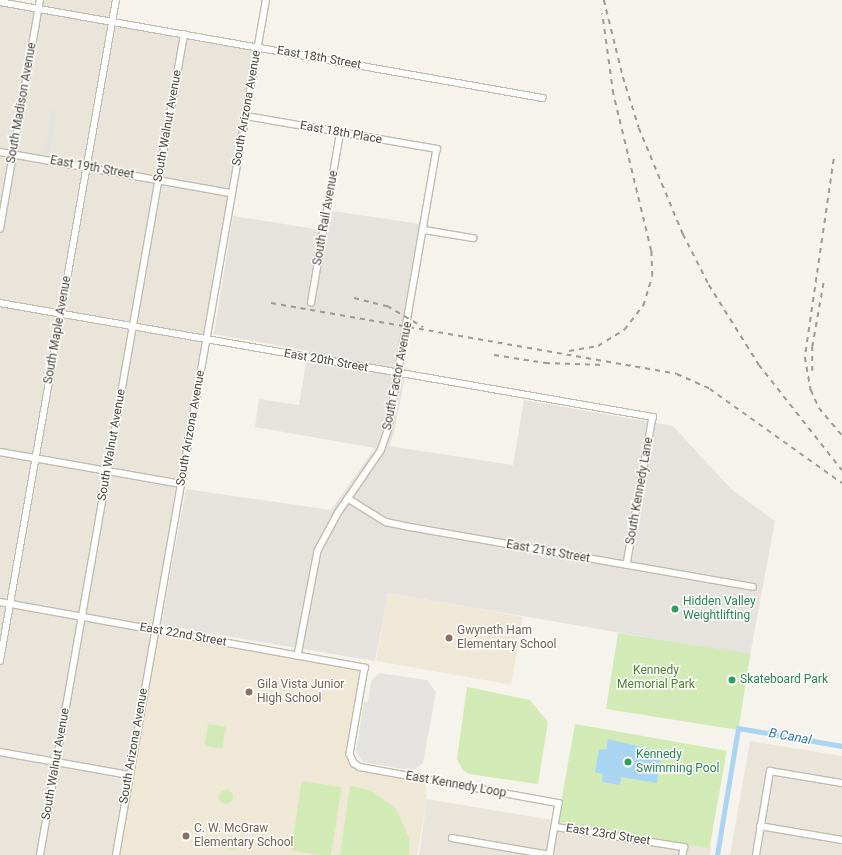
<!DOCTYPE html>
<style>
body{margin:0}
#map{position:relative;width:842px;height:855px;overflow:hidden;background:#f6f3ec;font-family:Roboto,sans-serif}
div>[style]{position:absolute}
[style*='--x']{left:calc(var(--x)*1px);top:calc(var(--y)*1px);width:calc(var(--w)*1px);rotate:calc(var(--a)*1deg)}
.residential>*{inset:0;background:#eae5da}
.industrial>*{inset:0;background:#e6e2dd}
.education>*{inset:0;background:#efe8d6;transform-origin:0 0}
.green>*{inset:0;background:#d2eab5;transform-origin:0 0}
.round{border-radius:50%}
.parking>*{inset:0;background:#e5e3e0;transform-origin:0 0}
.water>*{inset:0;background:#a9d4f2}
.canal>*{height:5px;margin:-2.5px;padding:0 2.5px;transform-origin:2.5px;border-radius:2.5px;background:#a9d4f2}
.roads{filter:drop-shadow(1px 0 #c2bbae) drop-shadow(-1px 0 #c2bbae) drop-shadow(0 1px #c2bbae) drop-shadow(0 -1px #c2bbae)}
.minor>*{height:5.5px;margin:-2.75px;padding:0 2.75px;transform-origin:2.75px;border-radius:2.75px;background:#fff}
.rail>*{height:1.5px;margin-top:-0.75px;transform-origin:0;background:repeating-linear-gradient(90deg,#9a9a9a 0 5px,transparent 0 10px)}
.dots>*{width:11px;height:11px;translate:-50% -50%;box-sizing:border-box;border:2px solid #fff;border-radius:50%}
span{translate:-50% -50%;white-space:nowrap;text-align:center;line-height:1.15;-webkit-text-stroke:3px #fff;paint-order:stroke}
.street-label{font-size:12px;color:#4b4439}
.leisure-label{font-size:12px;color:#27864d}
.left{translate:0 -50%;text-align:left}
.education-label{font-size:12px;color:#785e54}
.park-label{font-size:12px;color:#4a7f2a}
.water-label{font-size:13px;color:#2e7ab2;font-style:italic}
</style>
<div id="map">
<div class="residential">
<div style="clip-path:polygon(40px 0,116px 0,112px 22px,257px 48px,116px 855px,0 855px,0 3px,38px 9px)"></div>
<div style="clip-path:polygon(750px 741px,842px 756px,842px 855px,730px 855px)"></div>
<div style="clip-path:polygon(427px 799px,552px 820px,546px 855px,419px 855px)"></div>
<div style="clip-path:polygon(559px 822px,711px 846px,710px 855px,554px 855px)"></div>
</div>
<div class="industrial">
<div style="clip-path:polygon(332px 211px,421px 224px,396px 366px,407px 367px,394px 433px,389px 446px,513px 465px,524px 400px,673px 426px,731px 489px,775px 521px,750px 655px,388px 593px,375px 661px,161px 625px,186px 489px,331px 510px,375px 448px,255px 427px,259px 399px,299px 405px,308px 351px,214px 334px,233px 216px,328px 231px)"></div>
</div>
<div class="education">
<div style="left:388px;top:593px;width:137px;height:69px;rotate:10deg"></div>
<div style="clip-path:polygon(155px 630px,365px 668px,350px 754px,354px 763px,425px 779px,427px 799px,417px 855px,116px 855px)"></div>
</div>
<div class="green">
<div style="left:618px;top:633px;width:134px;height:77px;rotate:9deg"></div>
<div style="clip-path:polygon(467px 687px,530px 700px,548px 722px,538px 784px,469px 774px,463px 770px,457px 759px)"></div>
<div style="left:208px;top:724px;width:18px;height:22px;rotate:9deg"></div>
<div style="left:575px;top:724px;width:154px;height:99px;rotate:10deg"></div>
<div style="left:302px;top:781px;width:40px;height:70px;rotate:9deg"></div>
<div style="clip-path:polygon(350px 786px,372px 791px,396px 809px,409px 838px,409px 855px,340px 855px)"></div>
<div class="round" style="left:219px;top:790px;width:14px;height:14px"></div>
<div class="round" style="left:225px;top:836px;width:14px;height:14px"></div>
</div>
<div class="parking">
<div style="left:51px;top:109px;width:6px;height:45px;rotate:9deg"></div>
<div style="clip-path:polygon(379px 673px,427px 680px,436px 692px,423px 763px,413px 771px,363px 762px,356px 752px,364px 702px,368px 702px,371px 681px)"></div>
</div>
<div class="water">
<div style="clip-path:polygon(608px 739px,661px 752px,657px 783px,621px 777px,620px 785px,602px 782px,603px 774px,595px 772px,599px 749px,606px 750px)"></div>
</div>
<div class="canal">
<div style="--x:717;--y:855;--w:129;--a:-80.6"></div>
<div style="--x:738;--y:728;--w:106;--a:9.8"></div>
</div>
<div class="roads">
<div class="minor">
<div style="--x:0;--y:2;--w:551;--a:10.03"></div>
<div style="--x:246;--y:116;--w:194;--a:9.8"></div>
<div style="--x:437;--y:149;--w:283;--a:99.8"></div>
<div style="--x:389;--y:428;--w:24;--a:109"></div>
<div style="--x:381;--y:451;--w:74;--a:124.5"></div>
<div style="--x:339;--y:512;--w:44;--a:118.3"></div>
<div style="--x:318;--y:551;--w:107;--a:100.8"></div>
<div style="--x:0;--y:152;--w:235;--a:10.1"></div>
<div style="--x:0;--y:229;--w:232;--a:-80.1"></div>
<div style="--x:424;--y:230;--w:50;--a:9.3"></div>
<div style="--x:0;--y:303;--w:663;--a:9.9"></div>
<div style="--x:653;--y:417;--w:150;--a:100"></div>
<div style="--x:311;--y:303;--w:172;--a:-80.3"></div>
<div style="--x:0;--y:452;--w:184;--a:10"></div>
<div style="--x:349;--y:499;--w:44;--a:31.9"></div>
<div style="--x:386;--y:522;--w:25;--a:12"></div>
<div style="--x:410;--y:527;--w:348;--a:9.9"></div>
<div style="--x:0;--y:602;--w:371;--a:10.2"></div>
<div style="--x:365;--y:668;--w:87;--a:99.9"></div>
<div style="--x:350;--y:754;--w:10;--a:66"></div>
<div style="--x:354;--y:763;--w:7;--a:34"></div>
<div style="--x:360;--y:767;--w:202;--a:10.3"></div>
<div style="--x:559;--y:803;--w:53;--a:99.8"></div>
<div style="--x:0;--y:661;--w:671;--a:-80.05"></div>
<div style="--x:0;--y:752;--w:131;--a:10.1"></div>
<div style="--x:760;--y:826;--w:83;--a:9.7"></div>
<div style="--x:556;--y:827;--w:130;--a:8.9"></div>
<div style="--x:684;--y:847;--w:8;--a:97"></div>
<div style="--x:452;--y:838;--w:99;--a:9.8"></div>
<div style="--x:40;--y:855;--w:833;--a:-80.04"></div>
<div style="--x:116;--y:855;--w:868;--a:-80.05"></div>
<div style="--x:756;--y:855;--w:85;--a:-80.5"></div>
<div style="--x:770;--y:771;--w:73;--a:9.5"></div>
</div>
</div>
<div class="rail">
<div style="--x:604;--y:0;--w:79;--a:76.1"></div>
<div style="--x:623;--y:77;--w:53;--a:72.6"></div>
<div style="--x:639;--y:128;--w:115;--a:67.5"></div>
<div style="--x:683;--y:234;--w:57;--a:63"></div>
<div style="--x:709;--y:285;--w:94;--a:58"></div>
<div style="--x:759;--y:365;--w:134;--a:51.7"></div>
<div style="--x:834;--y:159;--w:200;--a:98.3"></div>
<div style="--x:805;--y:357;--w:34;--a:80"></div>
<div style="--x:811;--y:390;--w:20;--a:66"></div>
<div style="--x:819;--y:408;--w:35;--a:50"></div>
<div style="--x:354;--y:298;--w:34;--a:14"></div>
<div style="--x:387;--y:306;--w:42;--a:30.3"></div>
<div style="--x:271;--y:303;--w:412;--a:9.9"></div>
<div style="--x:677;--y:374;--w:36;--a:24"></div>
<div style="--x:710;--y:389;--w:162;--a:35.5"></div>
<div style="--x:569;--y:351;--w:29;--a:-10"></div>
<div style="--x:598;--y:346;--w:31;--a:-32"></div>
<div style="--x:624;--y:330;--w:31;--a:-52"></div>
<div style="--x:643;--y:306;--w:31;--a:-73"></div>
<div style="--x:652;--y:276;--w:25;--a:-92"></div>
<div style="--x:651;--y:251;--w:162;--a:-103.6"></div>
<div style="--x:613;--y:94;--w:81;--a:-97.8"></div>
<div style="--x:494;--y:355;--w:52;--a:8.9"></div>
<div style="--x:545;--y:363;--w:60;--a:1.9"></div>
<div style="--x:812;--y:371;--w:24;--a:-90"></div>
<div style="--x:812;--y:347;--w:69;--a:-80"></div>
</div>
<div class="dots">
<div style="left:675px;top:609px;background:#2e9e5b"></div>
<div style="left:449px;top:638px;background:#8d6e63"></div>
<div style="left:732px;top:680px;background:#2e9e5b"></div>
<div style="left:249px;top:692px;background:#8d6e63"></div>
<div style="left:628px;top:762px;background:#2e9e5b"></div>
<div style="left:186px;top:836px;background:#8d6e63"></div>
</div>
<div class="street-label">
<span style="left:319px;top:58px;rotate:10deg">East 18th Street</span>
<span style="left:22px;top:103px;rotate:-80deg">South Madison Avenue</span>
<span style="left:247px;top:108px;rotate:-80deg">South Arizona Avenue</span>
<span style="left:168px;top:126px;rotate:-80deg">South Walnut Avenue</span>
<span style="left:341px;top:133px;rotate:10deg">East 18th Place</span>
<span style="left:92px;top:168px;rotate:10deg">East 19th Street</span>
<span style="left:326px;top:218px;rotate:-80deg">South Rail Avenue</span>
<span style="left:58px;top:330px;rotate:-80deg">South Maple Avenue</span>
<span style="left:326px;top:361px;rotate:10deg">East 20th Street</span>
<span style="left:398px;top:376px;rotate:-79deg">South Factor Avenue</span>
<span style="left:191px;top:428px;rotate:-80deg">South Arizona Avenue</span>
<span style="left:112px;top:445px;rotate:-80deg">South Walnut Avenue</span>
<span style="left:640px;top:491px;rotate:-80deg">South Kennedy Lane</span>
<span style="left:548px;top:552px;rotate:10deg">East 21st Street</span>
<span style="left:183px;top:635px;rotate:10deg">East 22nd Street</span>
<span style="left:134px;top:746px;rotate:-80deg">South Arizona Avenue</span>
<span style="left:56px;top:764px;rotate:-80deg">South Walnut Avenue</span>
<span style="left:456px;top:785px;rotate:10deg">East Kennedy Loop</span>
<span style="left:608px;top:835px;rotate:9deg">East 23rd Street</span>
</div>
<div class="leisure-label">
<span class="left" style="left:683px;top:609px">Hidden Valley<br>Weightlifting</span>
<span class="left" style="left:740px;top:680px">Skateboard Park</span>
<span class="left" style="left:636px;top:762px">Kennedy<br>Swimming Pool</span>
</div>
<div class="education-label">
<span class="left" style="left:457px;top:638px">Gwyneth Ham<br>Elementary School</span>
<span class="left" style="left:257px;top:692px">Gila Vista Junior<br>High School</span>
<span class="left" style="left:194px;top:836px">C. W. McGraw<br>Elementary School</span>
</div>
<div class="park-label">
<span style="left:656px;top:678px">Kennedy<br>Memorial Park</span>
</div>
<div class="water-label">
<span style="left:790px;top:737px;rotate:10deg">B Canal</span>
</div>
</div>
